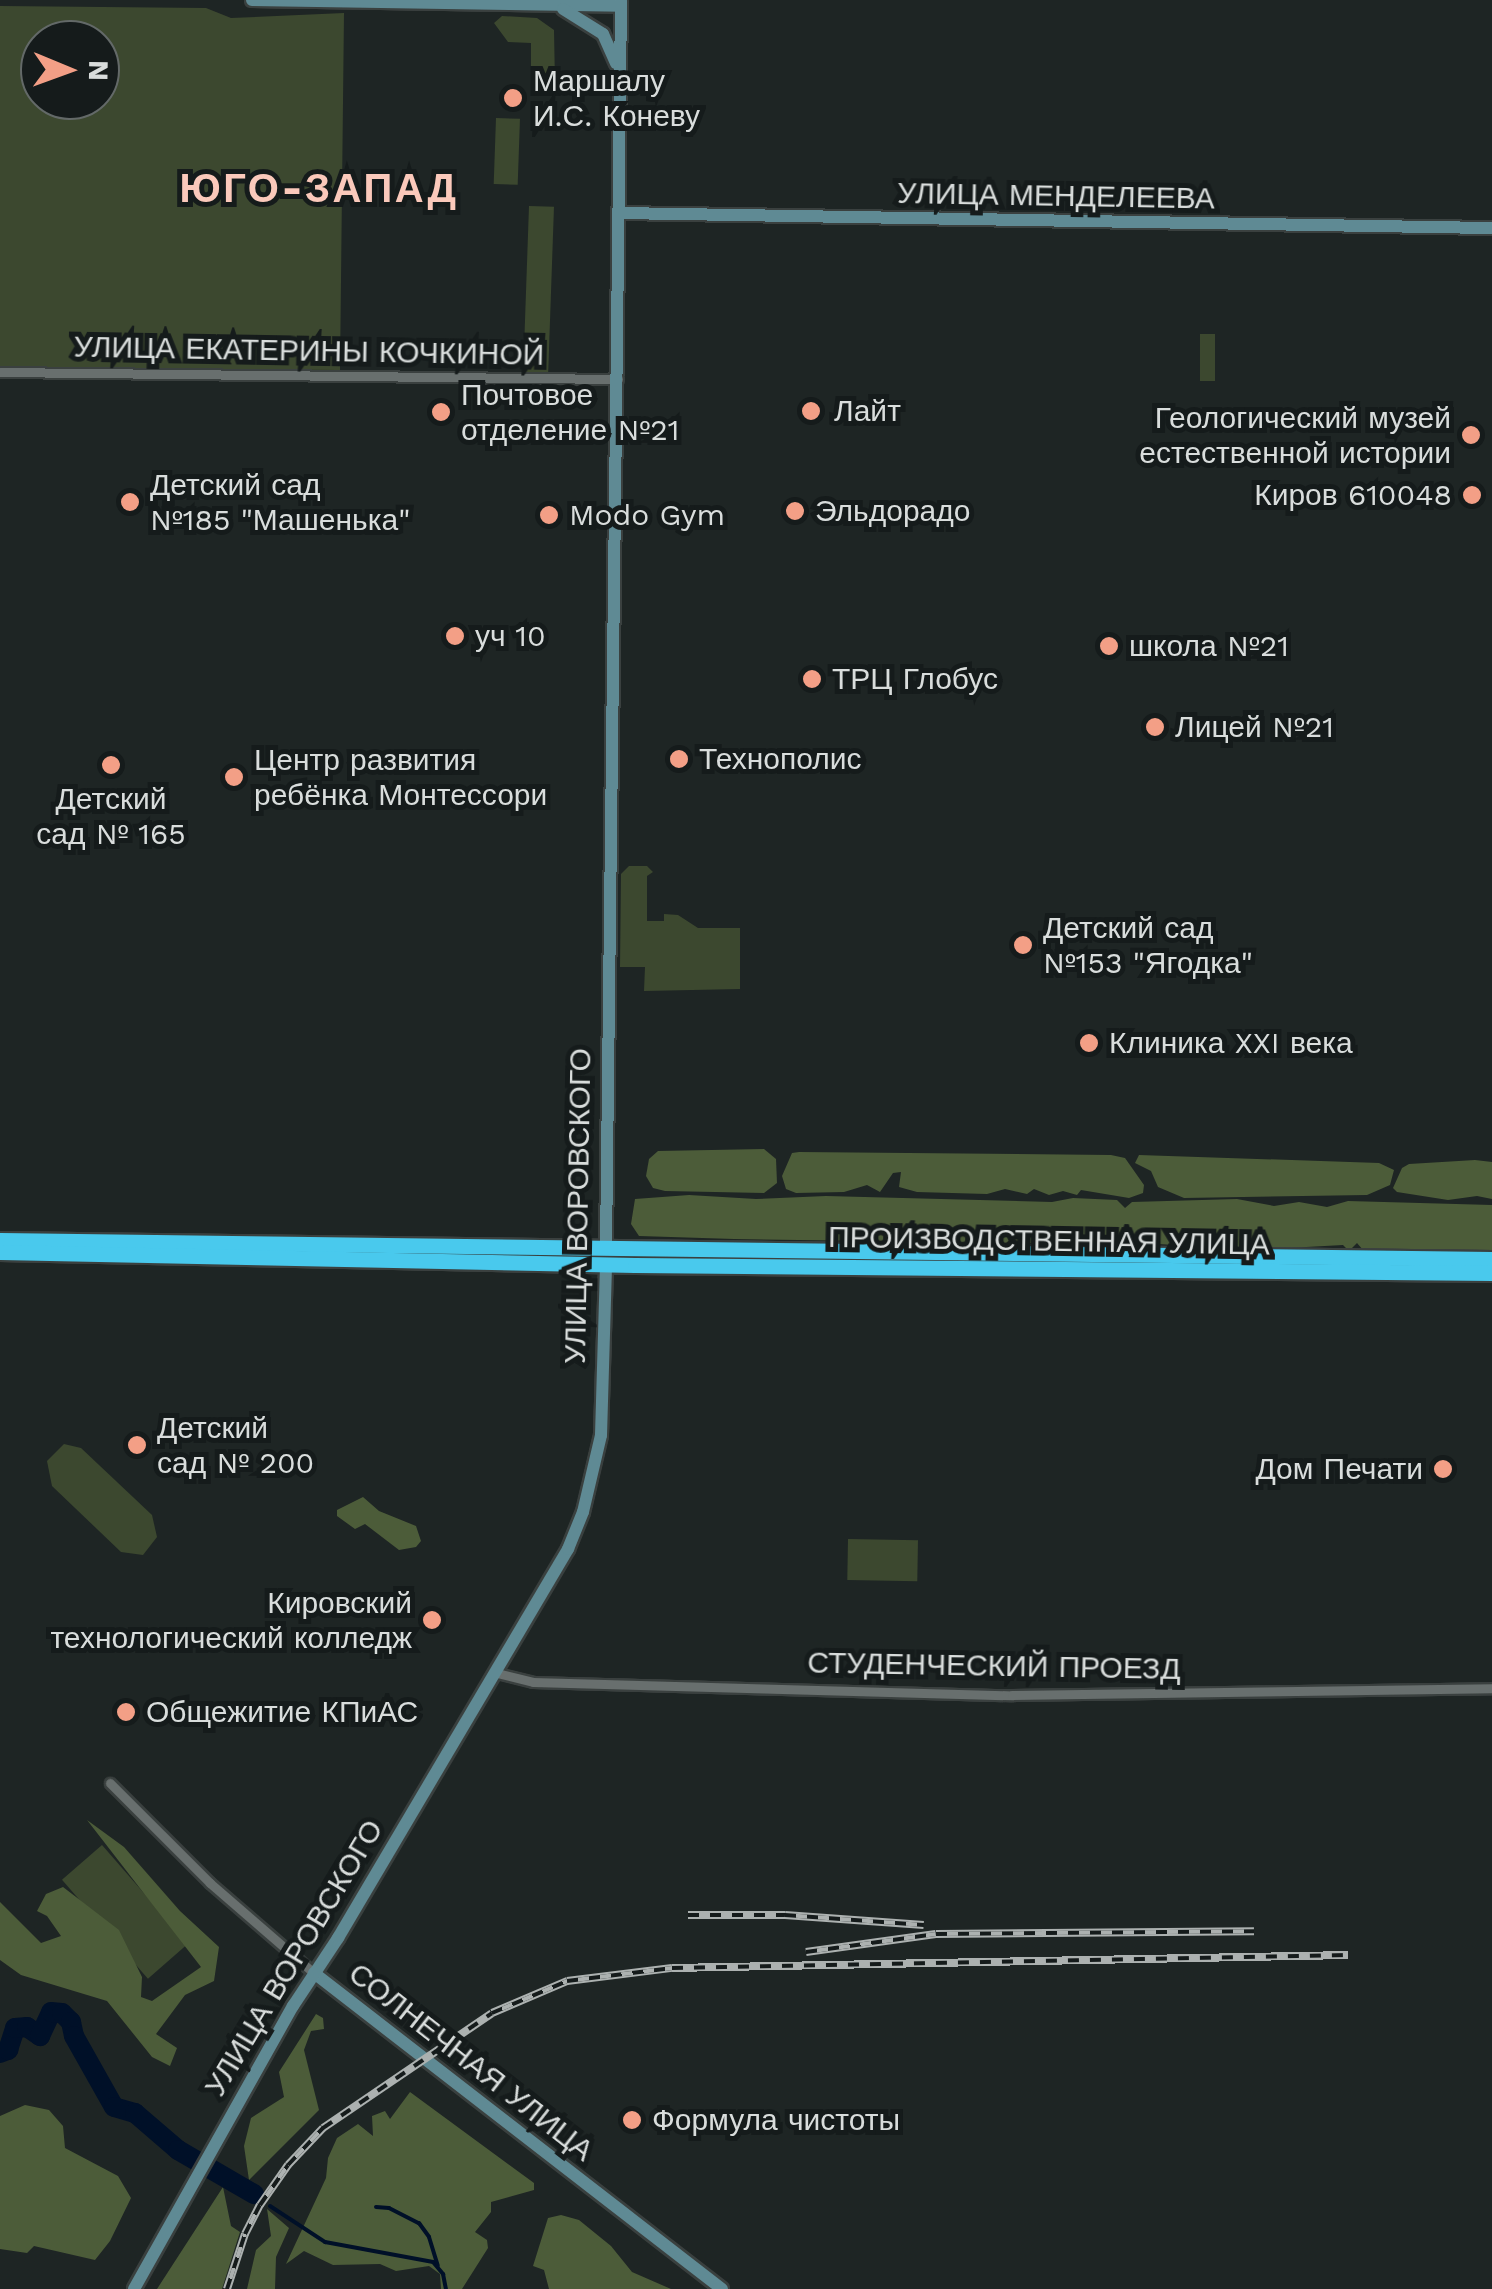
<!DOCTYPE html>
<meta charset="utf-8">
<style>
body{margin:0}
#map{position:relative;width:1492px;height:2289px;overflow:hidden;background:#1e2524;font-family:"Work Sans",sans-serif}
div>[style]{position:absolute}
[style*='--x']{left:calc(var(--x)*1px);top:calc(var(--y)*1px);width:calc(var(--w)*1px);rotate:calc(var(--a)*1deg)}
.green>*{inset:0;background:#3c482f;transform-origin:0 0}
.forest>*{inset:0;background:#4c5c39}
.stream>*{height:4px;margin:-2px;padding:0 2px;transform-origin:2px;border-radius:2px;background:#001028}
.river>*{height:20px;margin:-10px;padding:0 10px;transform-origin:10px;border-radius:10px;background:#001028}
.roads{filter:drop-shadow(2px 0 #3a403f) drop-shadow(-2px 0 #3a403f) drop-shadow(0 2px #3a403f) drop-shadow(0 -2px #3a403f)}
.street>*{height:9px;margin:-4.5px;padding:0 4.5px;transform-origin:4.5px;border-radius:4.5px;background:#686f6e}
.secondary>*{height:12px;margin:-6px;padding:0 6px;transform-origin:6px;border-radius:6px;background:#5f8a94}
.highway>*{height:15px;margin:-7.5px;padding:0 7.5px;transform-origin:7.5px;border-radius:7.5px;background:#49c9ed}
.rail>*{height:8px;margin-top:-4px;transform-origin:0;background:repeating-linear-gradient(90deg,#151b1b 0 11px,#acb1b0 0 22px);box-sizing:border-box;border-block:2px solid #acb1b0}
.dots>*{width:28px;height:28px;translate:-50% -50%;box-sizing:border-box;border:5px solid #151b1b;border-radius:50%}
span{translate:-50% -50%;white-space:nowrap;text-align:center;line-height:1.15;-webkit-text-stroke:10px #151b1b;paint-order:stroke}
.poi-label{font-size:30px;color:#d9dddc}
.left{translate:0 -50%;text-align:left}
.right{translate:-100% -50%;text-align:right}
.street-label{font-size:30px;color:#d9dddc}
.district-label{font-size:40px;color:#fbc9bb;font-weight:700;letter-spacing:2.5px}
.north{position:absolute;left:20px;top:20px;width:100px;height:100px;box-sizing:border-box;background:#151b1b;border:2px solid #636968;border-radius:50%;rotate:91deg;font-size:28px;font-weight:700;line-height:40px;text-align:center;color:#d9dddc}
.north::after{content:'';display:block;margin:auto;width:35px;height:45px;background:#f39f86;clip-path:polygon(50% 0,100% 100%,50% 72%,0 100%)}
</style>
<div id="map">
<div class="green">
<div style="clip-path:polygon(evenodd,0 6px,206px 8px,231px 18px,344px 13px,340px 370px,0 368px,0 6px,40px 40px,100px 40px,100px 100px,40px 100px,40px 40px)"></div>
<div style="clip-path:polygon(502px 16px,537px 18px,554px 30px,555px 83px,540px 83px,531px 71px,531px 43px,508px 42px,494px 23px)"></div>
<div style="left:496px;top:118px;width:24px;height:66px;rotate:2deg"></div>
<div style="left:529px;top:206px;width:25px;height:166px;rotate:2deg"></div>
<div style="left:1200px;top:334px;width:15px;height:47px"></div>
<div style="clip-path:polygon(629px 866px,647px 866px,653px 872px,647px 876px,647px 921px,664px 921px,664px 914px,678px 915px,698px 928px,740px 928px,740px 989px,644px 991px,645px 967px,620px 967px,621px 874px)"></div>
<div style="clip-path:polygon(64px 1444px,81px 1448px,152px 1515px,157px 1537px,143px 1555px,121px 1552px,52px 1486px,47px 1461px)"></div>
<div style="left:848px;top:1539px;width:70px;height:41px;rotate:1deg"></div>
<div style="left:102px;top:1845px;width:131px;height:53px;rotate:49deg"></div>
</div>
<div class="forest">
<div style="clip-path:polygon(764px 1149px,776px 1159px,777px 1183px,764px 1193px,665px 1191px,653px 1188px,646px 1176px,649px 1159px,658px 1151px)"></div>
<div style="clip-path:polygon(799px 1152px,1111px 1155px,1125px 1158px,1144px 1185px,1143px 1193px,1129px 1198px,1081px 1190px,1077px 1195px,1063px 1191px,1049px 1195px,1034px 1189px,1027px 1194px,1005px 1189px,987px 1194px,917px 1192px,899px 1187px,901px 1172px,893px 1173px,880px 1192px,867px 1185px,844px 1192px,796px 1193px,786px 1189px,782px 1176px,792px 1153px)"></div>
<div style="clip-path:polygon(1139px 1155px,1379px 1163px,1394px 1170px,1390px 1185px,1367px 1195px,1184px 1198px,1158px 1187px,1151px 1171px,1135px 1163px)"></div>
<div style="clip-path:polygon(1475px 1160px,1492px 1162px,1492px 1199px,1477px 1196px,1448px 1200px,1397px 1192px,1393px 1188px,1402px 1168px,1409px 1164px)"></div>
<div style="clip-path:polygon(689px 1195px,756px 1199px,826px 1196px,1052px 1202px,1073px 1198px,1117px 1200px,1125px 1208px,1132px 1202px,1237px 1199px,1274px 1206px,1299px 1202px,1327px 1207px,1348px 1201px,1492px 1205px,1492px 1250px,1363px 1250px,1357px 1243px,1349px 1251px,1343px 1245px,1249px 1250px,1099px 1240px,1081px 1244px,734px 1239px,639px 1236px,631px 1224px,635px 1199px)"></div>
<div style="clip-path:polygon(363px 1497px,379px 1511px,416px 1526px,421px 1541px,416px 1547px,399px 1550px,365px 1524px,355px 1529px,337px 1516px,337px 1510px)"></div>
<div style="clip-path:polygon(87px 1820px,124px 1847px,180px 1911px,219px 1947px,214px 1981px,185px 1995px,156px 2034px,177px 2048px,170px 2066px,152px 2057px,107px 2001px,21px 1975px,0 1960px,0 1902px,41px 1943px,61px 1936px,47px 1916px,37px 1911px,46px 1894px,63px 1887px,119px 1930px,142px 1977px,141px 1997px,152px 2001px,201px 1967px)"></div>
<div style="clip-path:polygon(316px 2014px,323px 2018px,324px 2029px,311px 2031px,304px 2050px,319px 2110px,249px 2180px,244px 2146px,251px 2118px,284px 2097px,279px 2072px)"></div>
<div style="clip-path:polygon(410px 2092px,534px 2183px,534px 2190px,491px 2202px,491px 2212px,475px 2232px,487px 2240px,488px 2248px,462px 2289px,441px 2289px,440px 2274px,429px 2266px,396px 2271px,380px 2264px,333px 2265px,304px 2251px,286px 2264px,326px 2178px,328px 2158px,337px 2138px,358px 2124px,373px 2136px,372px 2116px,385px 2111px,390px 2119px)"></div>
<div style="clip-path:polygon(25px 2105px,49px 2110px,63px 2126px,65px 2148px,118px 2176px,131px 2198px,110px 2241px,95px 2260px,34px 2246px,27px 2253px,0 2249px,0 2116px)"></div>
<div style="clip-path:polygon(223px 2187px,231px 2226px,240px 2232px,222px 2289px,157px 2289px)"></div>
<div style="clip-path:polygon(267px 2209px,289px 2228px,276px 2257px,275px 2289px,247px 2289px,256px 2250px,271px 2236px)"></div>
<div style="clip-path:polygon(561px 2215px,579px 2220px,611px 2246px,632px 2272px,671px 2289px,549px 2289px,544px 2270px,533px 2266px,548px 2218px)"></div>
</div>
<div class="stream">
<div style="--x:270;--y:2206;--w:66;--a:33.2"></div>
<div style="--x:325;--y:2242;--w:110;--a:10.5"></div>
<div style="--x:433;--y:2262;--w:16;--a:50"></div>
<div style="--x:443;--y:2274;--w:15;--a:79"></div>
<div style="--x:376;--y:2207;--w:13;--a:4"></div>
<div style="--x:389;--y:2208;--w:34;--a:27"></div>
<div style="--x:419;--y:2223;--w:17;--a:54"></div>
<div style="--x:429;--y:2237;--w:30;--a:73"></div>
</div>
<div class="river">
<div style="--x:0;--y:2053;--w:9;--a:-21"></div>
<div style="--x:8;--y:2050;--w:23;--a:-72"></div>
<div style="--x:15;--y:2028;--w:12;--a:-5"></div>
<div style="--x:27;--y:2027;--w:16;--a:35"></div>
<div style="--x:40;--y:2036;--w:26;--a:-65"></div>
<div style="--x:51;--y:2012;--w:11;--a:5"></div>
<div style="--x:62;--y:2013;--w:13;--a:45"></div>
<div style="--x:71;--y:2022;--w:14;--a:78"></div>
<div style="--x:74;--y:2036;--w:81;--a:60.6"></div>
<div style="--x:114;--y:2107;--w:22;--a:16"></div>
<div style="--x:135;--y:2113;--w:57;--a:40.7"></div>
<div style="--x:178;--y:2150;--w:88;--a:30.1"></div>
</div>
<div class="roads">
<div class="street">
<div style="--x:0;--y:372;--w:618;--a:0.65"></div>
<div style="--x:497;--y:1673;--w:37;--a:14"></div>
<div style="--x:533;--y:1682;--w:479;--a:1.6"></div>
<div style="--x:1012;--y:1695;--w:480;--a:-0.8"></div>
<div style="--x:110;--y:1783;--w:141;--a:45"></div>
<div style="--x:210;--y:1883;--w:138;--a:40.9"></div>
</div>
<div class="secondary">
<div style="--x:252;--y:0;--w:369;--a:0.9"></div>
<div style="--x:563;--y:9;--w:47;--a:32"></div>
<div style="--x:603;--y:34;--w:32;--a:66"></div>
<div style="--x:620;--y:213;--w:872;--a:0.99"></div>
<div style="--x:606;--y:1247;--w:1247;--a:-89.31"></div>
<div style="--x:314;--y:1973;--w:516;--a:37.76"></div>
<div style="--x:134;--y:2289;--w:325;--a:-60.7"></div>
<div style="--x:293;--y:2006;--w:82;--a:-56.5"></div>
<div style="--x:338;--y:1938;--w:452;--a:-59.4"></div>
<div style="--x:568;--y:1549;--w:40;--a:-68"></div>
<div style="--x:583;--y:1512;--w:79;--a:-76.8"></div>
<div style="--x:601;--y:1435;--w:171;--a:-88.3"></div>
</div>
<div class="highway">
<div style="--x:0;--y:1240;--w:1492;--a:0.73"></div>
<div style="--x:0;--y:1252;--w:635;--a:1.17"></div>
<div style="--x:635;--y:1265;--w:857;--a:0.53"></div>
</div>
</div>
<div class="rail">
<div style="--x:688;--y:1915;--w:97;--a:0"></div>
<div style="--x:785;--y:1915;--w:139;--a:4.1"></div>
<div style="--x:806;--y:1952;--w:131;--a:-7.9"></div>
<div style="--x:936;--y:1934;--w:318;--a:-0.5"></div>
<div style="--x:227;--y:2289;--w:58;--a:-71.9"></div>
<div style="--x:245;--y:2234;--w:33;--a:-63"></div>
<div style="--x:260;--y:2205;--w:49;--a:-55"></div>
<div style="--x:288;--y:2165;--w:51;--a:-46.6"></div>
<div style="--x:323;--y:2128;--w:204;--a:-34.2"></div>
<div style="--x:492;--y:2013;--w:82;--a:-23.1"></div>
<div style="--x:567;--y:1981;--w:106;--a:-7.1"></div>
<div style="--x:672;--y:1968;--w:676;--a:-1.1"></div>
</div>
<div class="dots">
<div style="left:513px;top:98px;background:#f39f86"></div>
<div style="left:811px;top:411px;background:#f39f86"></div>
<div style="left:441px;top:412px;background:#f39f86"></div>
<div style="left:1471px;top:435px;background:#f39f86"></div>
<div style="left:1472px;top:495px;background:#f39f86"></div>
<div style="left:130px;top:502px;background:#f39f86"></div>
<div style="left:795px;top:511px;background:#f39f86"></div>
<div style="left:549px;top:515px;background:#f39f86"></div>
<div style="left:455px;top:636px;background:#f39f86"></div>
<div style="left:1109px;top:646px;background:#f39f86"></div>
<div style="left:812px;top:679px;background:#f39f86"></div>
<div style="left:1155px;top:727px;background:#f39f86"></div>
<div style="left:679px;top:759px;background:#f39f86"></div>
<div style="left:111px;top:765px;background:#f39f86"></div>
<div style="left:234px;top:777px;background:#f39f86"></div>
<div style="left:1023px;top:945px;background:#f39f86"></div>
<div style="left:1089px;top:1043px;background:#f39f86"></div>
<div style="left:137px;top:1445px;background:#f39f86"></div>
<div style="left:1443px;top:1469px;background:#f39f86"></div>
<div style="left:432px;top:1620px;background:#f39f86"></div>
<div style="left:126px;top:1712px;background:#f39f86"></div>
<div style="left:632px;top:2120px;background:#f39f86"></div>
</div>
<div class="poi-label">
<span class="left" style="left:533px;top:98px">Маршалу<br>И.С. Коневу</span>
<span class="left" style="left:461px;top:412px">Почтовое<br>отделение №21</span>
<span class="left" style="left:834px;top:411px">Лайт</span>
<span class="right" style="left:1451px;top:435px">Геологический музей<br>естественной истории</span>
<span class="left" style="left:150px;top:502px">Детский сад<br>№185 "Машенька"</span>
<span class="right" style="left:1452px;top:495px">Киров 610048</span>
<span class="left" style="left:815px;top:511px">Эльдорадо</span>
<span class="left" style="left:569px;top:515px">Modo Gym</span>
<span class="left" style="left:475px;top:636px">уч 10</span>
<span class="left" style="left:1129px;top:646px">школа №21</span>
<span class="left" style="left:832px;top:679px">ТРЦ Глобус</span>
<span class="left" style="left:1175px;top:727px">Лицей №21</span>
<span class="left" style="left:699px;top:759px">Технополис</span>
<span class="left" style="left:254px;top:777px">Центр развития<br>ребёнка Монтессори</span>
<span style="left:111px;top:816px">Детский<br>сад № 165</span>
<span class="left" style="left:1043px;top:945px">Детский сад<br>№153 "Ягодка"</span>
<span class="left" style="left:1109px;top:1043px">Клиника XXI века</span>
<span class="left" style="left:157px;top:1445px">Детский<br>сад № 200</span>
<span class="right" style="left:1423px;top:1469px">Дом Печати</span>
<span class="right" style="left:412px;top:1620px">Кировский<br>технологический колледж</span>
<span class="left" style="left:146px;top:1712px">Общежитие КПиАС</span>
<span class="left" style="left:652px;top:2120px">Формула чистоты</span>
</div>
<div class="street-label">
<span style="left:1056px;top:196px;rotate:1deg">УЛИЦА МЕНДЕЛЕЕВА</span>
<span style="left:309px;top:351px;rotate:1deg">УЛИЦА ЕКАТЕРИНЫ КОЧКИНОЙ</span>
<span style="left:578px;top:1206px;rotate:-89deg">УЛИЦА ВОРОВСКОГО</span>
<span style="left:1049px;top:1241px;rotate:1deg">ПРОИЗВОДСТВЕННАЯ УЛИЦА</span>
<span style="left:994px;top:1666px;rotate:1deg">СТУДЕНЧЕСКИЙ ПРОЕЗД</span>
<span style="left:294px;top:1958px;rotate:-59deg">УЛИЦА ВОРОВСКОГО</span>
<span style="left:471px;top:2062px;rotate:38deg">СОЛНЕЧНАЯ УЛИЦА</span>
</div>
<div class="district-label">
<span style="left:319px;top:189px">ЮГО-ЗАПАД</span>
</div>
<div class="north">N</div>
</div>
